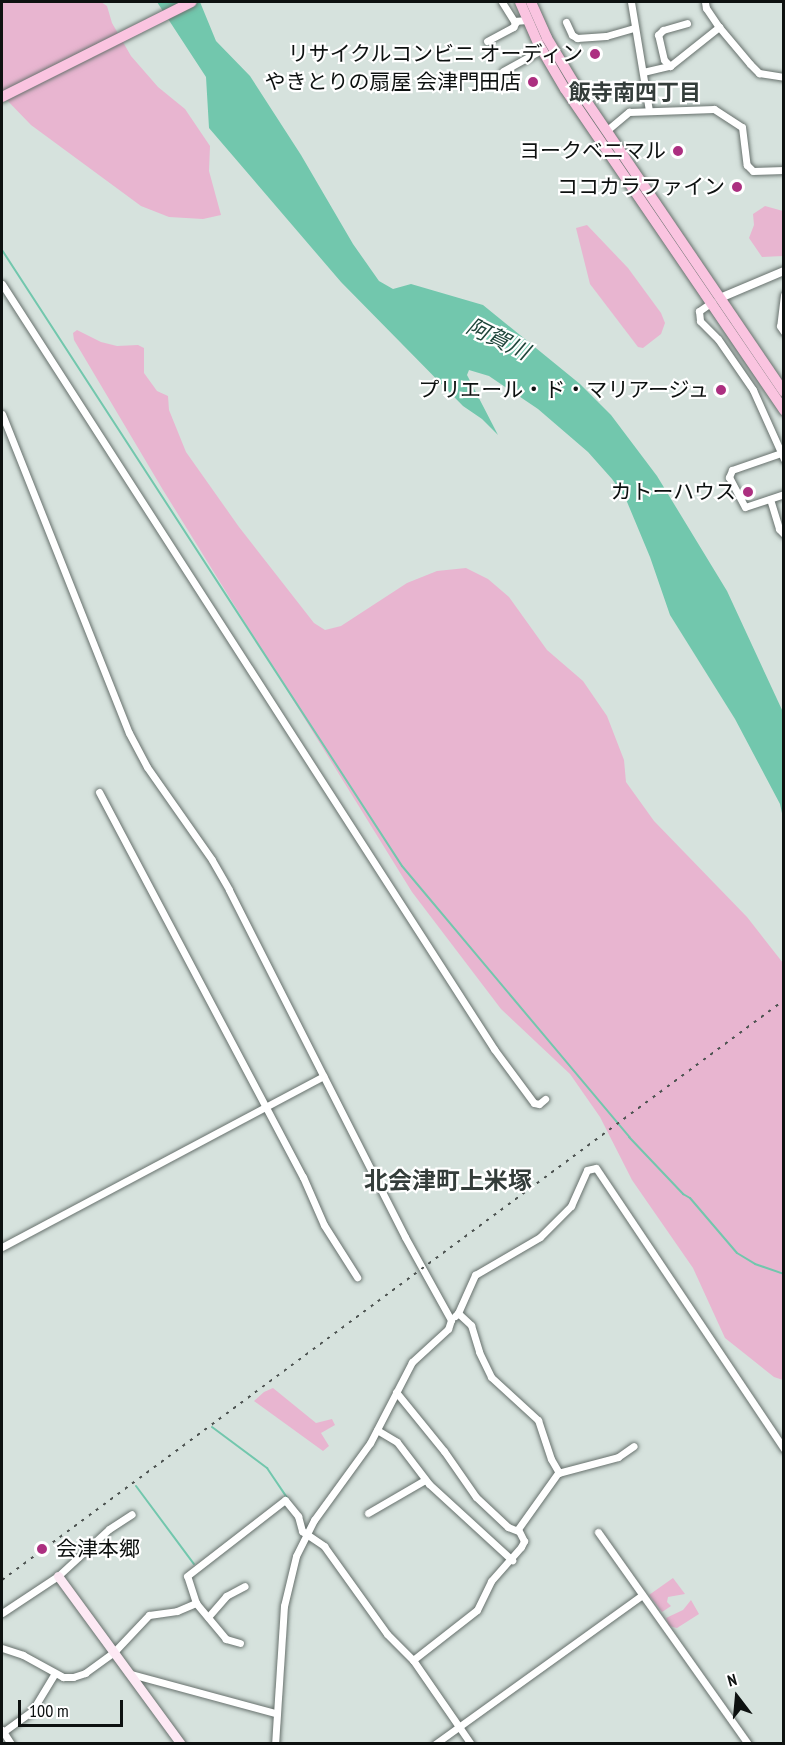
<!DOCTYPE html>
<html>
<head>
<meta charset="utf-8">
<style>
	body { margin:0 }
	#map { position:relative; width:785px; height:1745px; overflow:hidden; background:#d6e2dd; font-family:"PT Sans Narrow","Noto Sans JP",sans-serif }
	div>[style] { position:absolute }
	.green>* { inset:0; background:#e8b5d0 }
	.water>* { inset:0; background:#72c7ad }
	.stream>* { height:2px; margin:-1px; padding:0 1px; transform-origin:1px; border-radius:1px; background:#72c7ad }
	.roads { filter:drop-shadow(0 0 2px #67716d) drop-shadow(0 0 2px #67716d) }
	.minor>* { height:7px; margin:-3.5px; padding:0 3.5px; transform-origin:3.5px; border-radius:3.5px; background:#fff }
	.tertiary>* { height:8px; margin:-4px; padding:0 4px; transform-origin:4px; border-radius:4px; background:#fff }
	.secondary>* { height:9px; margin:-4.5px; padding:0 4.5px; transform-origin:4.5px; border-radius:4.5px; background:#fde9f4 }
	.trunk>* { height:10px; margin:-5px; padding:0 5px; transform-origin:5px; border-radius:5px; background:#fac4e0 }
	.rail>* { height:2px; margin-top:-1px; transform-origin:0; background:repeating-linear-gradient(90deg,#4c5250 0 3px,transparent 0 9px) }
	.dots>* { width:16px; height:16px; translate:-50% -50%; box-sizing:border-box; border:3px solid #fff; border-radius:50% }
	span { translate:-50% -50%; white-space:nowrap; text-align:center; line-height:1.15; -webkit-text-stroke:4.5px #fff; paint-order:stroke }
	.poi-label { font-size:21px; color:#0d1110 }
	.right { translate:-100% -50%; text-align:right }
	.left { translate:0 -50%; text-align:left }
	.neighbourhood-label { font-size:22px; color:#343d3a; font-weight:700 }
	.water-label { font-size:22px; color:#1e453a; font-style:italic }
	.quarter-label { font-size:24px; color:#343d3a; font-weight:700 }
	.frame { position:absolute; inset:0; border:3px solid #0d1110; pointer-events:none }
	.north { position:absolute; left:707px; top:1667px; width:60px; height:60px; -webkit-text-stroke:4px #fff; paint-order:stroke; rotate:344deg; font-size:16px; font-weight:700; line-height:24px; text-align:center; color:#0d1110 }
	.north::after { content:''; display:block; margin:auto; width:21px; height:27px; background:#0d1110; clip-path:polygon(50% 0,100% 100%,50% 72%,0 100%) }
	.scale { position:absolute; left:18px; top:1700px; width:105px; height:27px; box-sizing:border-box; border:3px solid #0d1110; border-top:0; padding-left:8px; font-size:18px; line-height:21px; white-space:nowrap; color:#0d1110; -webkit-text-stroke:4px #fff; paint-order:stroke }
</style>
</head>
<body>
<div id="map">
	<div class="green">
		<i style="clip-path:polygon(2px 2px,101px 2px,107px 6px,112px 23px,131px 56px,158px 87px,185px 109px,210px 146px,209px 171px,221px 215px,203px 219px,169px 217px,141px 206px,31px 125px,2px 95px)"></i>
		<i style="clip-path:polygon(765px 206px,783px 211px,783px 256px,762px 257px,749px 238px,754px 225px,753px 214px)"></i>
		<i style="clip-path:polygon(587px 225px,628px 268px,661px 313px,665px 323px,661px 334px,643px 348px,638px 347px,590px 284px,576px 228px)"></i>
		<i style="clip-path:polygon(77px 330px,101px 342px,117px 346px,138px 345px,144px 348px,144px 373px,157px 391px,168px 396px,169px 410px,186px 452px,239px 527px,314px 623px,325px 630px,341px 626px,407px 583px,437px 571px,466px 568px,488px 579px,509px 597px,547px 650px,583px 681px,607px 716px,624px 760px,626px 782px,654px 821px,747px 917px,783px 963px,783px 1380px,774px 1377px,725px 1338px,693px 1268px,632px 1180px,600px 1117px,570px 1074px,501px 1009px,412px 892px,163px 490px,74px 340px,73px 333px)"></i>
		<i style="clip-path:polygon(273px 1388px,316px 1423px,332px 1419px,335px 1425px,321px 1433px,329px 1446px,323px 1451px,254px 1401px,264px 1392px)"></i>
		<i style="clip-path:polygon(673px 1578px,685px 1594px,668px 1597px,667px 1602px,671px 1606px,662px 1612px,649px 1595px)"></i>
		<i style="clip-path:polygon(691px 1600px,699px 1614px,677px 1628px,669px 1626px,666px 1618px,683px 1610px)"></i>
	</div>
	<div class="water">
		<i style="clip-path:polygon(157px 2px,200px 2px,216px 41px,250px 76px,301px 155px,353px 244px,379px 281px,393px 289px,411px 284px,483px 305px,580px 384px,611px 415px,657px 476px,727px 591px,783px 712px,783px 818px,780px 804px,735px 719px,670px 615px,650px 557px,625px 497px,612px 479px,588px 452px,538px 409px,489px 376px,469px 370px,467px 375px,498px 435px,482px 419px,463px 406px,341px 282px,209px 128px,206px 77px)"></i>
	</div>
	<div class="stream">
		<i style="left:2px;top:250px;width:734px;rotate:57deg"></i>
		<i style="left:402px;top:866px;width:354px;rotate:50deg"></i>
		<i style="left:629px;top:1137px;width:79px;rotate:46.5deg"></i>
		<i style="left:683px;top:1194px;width:8px;rotate:30deg"></i>
		<i style="left:690px;top:1198px;width:72px;rotate:49.5deg"></i>
		<i style="left:737px;top:1253px;width:21px;rotate:31deg"></i>
		<i style="left:755px;top:1264px;width:31px;rotate:19deg"></i>
		<i style="left:212px;top:1427px;width:69px;rotate:36.7deg"></i>
		<i style="left:267px;top:1468px;width:37px;rotate:56deg"></i>
		<i style="left:136px;top:1486px;width:97px;rotate:53.4deg"></i>
	</div>
	<div class="roads">
		<div class="minor">
			<i style="left:502px;top:2px;width:22px;rotate:58deg"></i>
			<i style="left:514px;top:21px;width:13px;rotate:-4deg"></i>
			<i style="left:631px;top:2px;width:110px;rotate:80.6deg"></i>
			<i style="left:705px;top:2px;width:6px;rotate:81deg"></i>
			<i style="left:706px;top:8px;width:23px;rotate:56deg"></i>
			<i style="left:719px;top:27px;width:48px;rotate:50deg"></i>
			<i style="left:750px;top:64px;width:13px;rotate:45deg"></i>
			<i style="left:759px;top:73px;width:25px;rotate:9deg"></i>
			<i style="left:566px;top:22px;width:14px;rotate:65deg"></i>
			<i style="left:572px;top:35px;width:6px;rotate:31deg"></i>
			<i style="left:577px;top:38px;width:29px;rotate:-4deg"></i>
			<i style="left:606px;top:36px;width:29px;rotate:-16deg"></i>
			<i style="left:487px;top:41px;width:30px;rotate:-28deg"></i>
			<i style="left:513px;top:27px;width:6px;rotate:-59deg"></i>
			<i style="left:670px;top:66px;width:8px;rotate:-135deg"></i>
			<i style="left:664px;top:60px;width:26px;rotate:-103deg"></i>
			<i style="left:658px;top:35px;width:7px;rotate:-45deg"></i>
			<i style="left:663px;top:30px;width:25px;rotate:-16deg"></i>
			<i style="left:503px;top:71px;width:43px;rotate:-28.9deg"></i>
			<i style="left:643px;top:72px;width:28px;rotate:-13deg"></i>
			<i style="left:670px;top:66px;width:63px;rotate:-38.5deg"></i>
			<i style="left:606px;top:131px;width:30px;rotate:-40deg"></i>
			<i style="left:629px;top:112px;width:85px;rotate:-2deg"></i>
			<i style="left:714px;top:109px;width:33px;rotate:33deg"></i>
			<i style="left:742px;top:127px;width:38px;rotate:83deg"></i>
			<i style="left:747px;top:165px;width:8px;rotate:45deg"></i>
			<i style="left:753px;top:171px;width:31px;rotate:-2deg"></i>
			<i style="left:2px;top:284px;width:910px;rotate:57.25deg"></i>
			<i style="left:494px;top:1049px;width:67px;rotate:53.5deg"></i>
			<i style="left:534px;top:1103px;width:5px;rotate:11deg"></i>
			<i style="left:539px;top:1104px;width:8px;rotate:-40deg"></i>
			<i style="left:784px;top:295px;width:31px;rotate:97deg"></i>
			<i style="left:780px;top:326px;width:7px;rotate:56deg"></i>
			<i style="left:712px;top:302px;width:16px;rotate:145deg"></i>
			<i style="left:699px;top:311px;width:10px;rotate:84deg"></i>
			<i style="left:700px;top:321px;width:25px;rotate:45deg"></i>
			<i style="left:718px;top:339px;width:62px;rotate:55.5deg"></i>
			<i style="left:753px;top:390px;width:76px;rotate:65.8deg"></i>
			<i style="left:2px;top:414px;width:343px;rotate:68.3deg"></i>
			<i style="left:129px;top:733px;width:38px;rotate:62deg"></i>
			<i style="left:147px;top:767px;width:113px;rotate:55deg"></i>
			<i style="left:212px;top:860px;width:34px;rotate:60deg"></i>
			<i style="left:229px;top:890px;width:389px;rotate:63.1deg"></i>
			<i style="left:405px;top:1237px;width:95px;rotate:61deg"></i>
			<i style="left:451px;top:1320px;width:9px;rotate:108deg"></i>
			<i style="left:448px;top:1329px;width:49px;rotate:137.5deg"></i>
			<i style="left:412px;top:1362px;width:91px;rotate:117.4deg"></i>
			<i style="left:370px;top:1443px;width:95px;rotate:126deg"></i>
			<i style="left:314px;top:1520px;width:40px;rotate:116.6deg"></i>
			<i style="left:296px;top:1556px;width:51px;rotate:103.5deg"></i>
			<i style="left:284px;top:1606px;width:138px;rotate:93.7deg"></i>
			<i style="left:781px;top:453px;width:52px;rotate:160.9deg"></i>
			<i style="left:732px;top:470px;width:8px;rotate:113deg"></i>
			<i style="left:729px;top:477px;width:34px;rotate:62deg"></i>
			<i style="left:745px;top:507px;width:41px;rotate:-18.4deg"></i>
			<i style="left:770px;top:499px;width:31px;rotate:73deg"></i>
			<i style="left:779px;top:529px;width:7px;rotate:45deg"></i>
			<i style="left:99px;top:792px;width:436px;rotate:62.1deg"></i>
			<i style="left:303px;top:1177px;width:52px;rotate:66.4deg"></i>
			<i style="left:324px;top:1225px;width:62px;rotate:57.6deg"></i>
			<i style="left:2px;top:1247px;width:364px;rotate:-28deg"></i>
			<i style="left:458px;top:1313px;width:42px;rotate:-65.9deg"></i>
			<i style="left:475px;top:1275px;width:75px;rotate:-30.3deg"></i>
			<i style="left:540px;top:1237px;width:44px;rotate:-45deg"></i>
			<i style="left:571px;top:1206px;width:39px;rotate:-66deg"></i>
			<i style="left:587px;top:1170px;width:9px;rotate:-13deg"></i>
			<i style="left:596px;top:1168px;width:338px;rotate:56.2deg"></i>
			<i style="left:455px;top:1316px;width:4px;rotate:-45deg"></i>
			<i style="left:458px;top:1313px;width:18px;rotate:43deg"></i>
			<i style="left:471px;top:1325px;width:28px;rotate:73deg"></i>
			<i style="left:479px;top:1352px;width:28px;rotate:64deg"></i>
			<i style="left:491px;top:1377px;width:64px;rotate:42.5deg"></i>
			<i style="left:538px;top:1420px;width:41px;rotate:71.6deg"></i>
			<i style="left:551px;top:1459px;width:16px;rotate:60deg"></i>
			<i style="left:396px;top:1392px;width:76px;rotate:50.9deg"></i>
			<i style="left:444px;top:1451px;width:56px;rotate:55.2deg"></i>
			<i style="left:476px;top:1497px;width:44px;rotate:43.2deg"></i>
			<i style="left:508px;top:1527px;width:11px;rotate:22deg"></i>
			<i style="left:377px;top:1430px;width:23px;rotate:31deg"></i>
			<i style="left:397px;top:1442px;width:53px;rotate:52.7deg"></i>
			<i style="left:429px;top:1484px;width:113px;rotate:42.5deg"></i>
			<i style="left:368px;top:1513px;width:66px;rotate:-30.1deg"></i>
			<i style="left:598px;top:1532px;width:260px;rotate:54.7deg"></i>
			<i style="left:2px;top:1613px;width:67px;rotate:-33.5deg"></i>
			<i style="left:58px;top:1576px;width:69px;rotate:-42.7deg"></i>
			<i style="left:109px;top:1529px;width:27px;rotate:-33deg"></i>
			<i style="left:208px;top:1617px;width:28px;rotate:-49deg"></i>
			<i style="left:226px;top:1596px;width:21px;rotate:-28deg"></i>
			<i style="left:240px;top:1643px;width:15px;rotate:-164deg"></i>
			<i style="left:226px;top:1639px;width:47px;rotate:-129.8deg"></i>
			<i style="left:196px;top:1603px;width:28px;rotate:-108deg"></i>
			<i style="left:187px;top:1576px;width:124px;rotate:-37.8deg"></i>
			<i style="left:285px;top:1500px;width:21px;rotate:51deg"></i>
			<i style="left:298px;top:1516px;width:16px;rotate:75deg"></i>
			<i style="left:302px;top:1531px;width:27px;rotate:34deg"></i>
			<i style="left:324px;top:1546px;width:108px;rotate:54.4deg"></i>
			<i style="left:387px;top:1634px;width:37px;rotate:45deg"></i>
			<i style="left:413px;top:1660px;width:102px;rotate:55.4deg"></i>
			<i style="left:2px;top:1648px;width:22px;rotate:18deg"></i>
			<i style="left:23px;top:1655px;width:46px;rotate:28.8deg"></i>
			<i style="left:63px;top:1677px;width:10px"></i>
			<i style="left:73px;top:1677px;width:13px;rotate:-18deg"></i>
			<i style="left:85px;top:1673px;width:36px;rotate:-36deg"></i>
			<i style="left:114px;top:1652px;width:51px;rotate:-46.6deg"></i>
			<i style="left:149px;top:1615px;width:28px;rotate:-8deg"></i>
			<i style="left:177px;top:1611px;width:21px;rotate:-23deg"></i>
			<i style="left:413px;top:1660px;width:81px;rotate:-38deg"></i>
			<i style="left:477px;top:1610px;width:32px;rotate:-64deg"></i>
			<i style="left:491px;top:1581px;width:45px;rotate:-48.6deg"></i>
			<i style="left:521px;top:1547px;width:7px;rotate:-63deg"></i>
			<i style="left:524px;top:1541px;width:13px;rotate:-117deg"></i>
			<i style="left:518px;top:1529px;width:69px;rotate:-54.5deg"></i>
			<i style="left:558px;top:1473px;width:62px;rotate:-14.9deg"></i>
			<i style="left:618px;top:1457px;width:19px;rotate:-35deg"></i>
			<i style="left:131px;top:1674px;width:149px;rotate:15.2deg"></i>
			<i style="left:2px;top:1730px;width:17px;rotate:57deg"></i>
			<i style="left:3px;top:1732px;width:36px;rotate:-36deg"></i>
			<i style="left:32px;top:1711px;width:44px;rotate:-58.8deg"></i>
			<i style="left:435px;top:1744px;width:255px;rotate:-35.7deg"></i>
		</div>
		<div class="tertiary">
			<i style="left:720px;top:298px;width:69px;rotate:-22.9deg"></i>
		</div>
		<div class="secondary">
			<i style="left:58px;top:1576px;width:208px;rotate:53.8deg"></i>
		</div>
		<div class="trunk">
			<i style="left:520px;top:2px;width:45px;rotate:66.3deg"></i>
			<i style="left:538px;top:43px;width:53px;rotate:59.6deg"></i>
			<i style="left:565px;top:89px;width:389px;rotate:55.7deg"></i>
			<i style="left:531px;top:2px;width:39px;rotate:66deg"></i>
			<i style="left:547px;top:38px;width:52px;rotate:59deg"></i>
			<i style="left:574px;top:83px;width:374px;rotate:55.8deg"></i>
			<i style="left:2px;top:97px;width:212px;rotate:-26.6deg"></i>
		</div>
	</div>
	<div class="rail">
		<i style="left:2px;top:1580px;width:974px;rotate:-36.56deg"></i>
	</div>
	<div class="dots">
		<i style="left:595px;top:54px;background:#ac2f80"></i>
		<i style="left:533px;top:82px;background:#ac2f80"></i>
		<i style="left:678px;top:151px;background:#ac2f80"></i>
		<i style="left:737px;top:187px;background:#ac2f80"></i>
		<i style="left:721px;top:390px;background:#ac2f80"></i>
		<i style="left:748px;top:492px;background:#ac2f80"></i>
		<i style="left:42px;top:1549px;background:#ac2f80"></i>
	</div>
	<div class="poi-label">
		<span class="right" style="left:583px;top:54px">リサイクルコンビニ オーディン</span>
		<span class="right" style="left:521px;top:82px">やきとりの扇屋 会津門田店</span>
		<span class="right" style="left:666px;top:151px">ヨークベニマル</span>
		<span class="right" style="left:725px;top:187px">ココカラファイン</span>
		<span class="right" style="left:709px;top:390px">プリエール・ド・マリアージュ</span>
		<span class="right" style="left:736px;top:492px">カトーハウス</span>
		<span class="left" style="left:56px;top:1549px">会津本郷</span>
	</div>
	<div class="neighbourhood-label">
		<span style="left:635px;top:93px">飯寺南四丁目</span>
	</div>
	<div class="water-label">
		<span style="left:498px;top:339px;rotate:26deg">阿賀川</span>
	</div>
	<div class="quarter-label">
		<span style="left:448px;top:1181px">北会津町上米塚</span>
	</div>
	<div class="frame"></div>
	<div class="north">N</div>
	<div class="scale">100 m</div>
</div>
</body>
</html>
